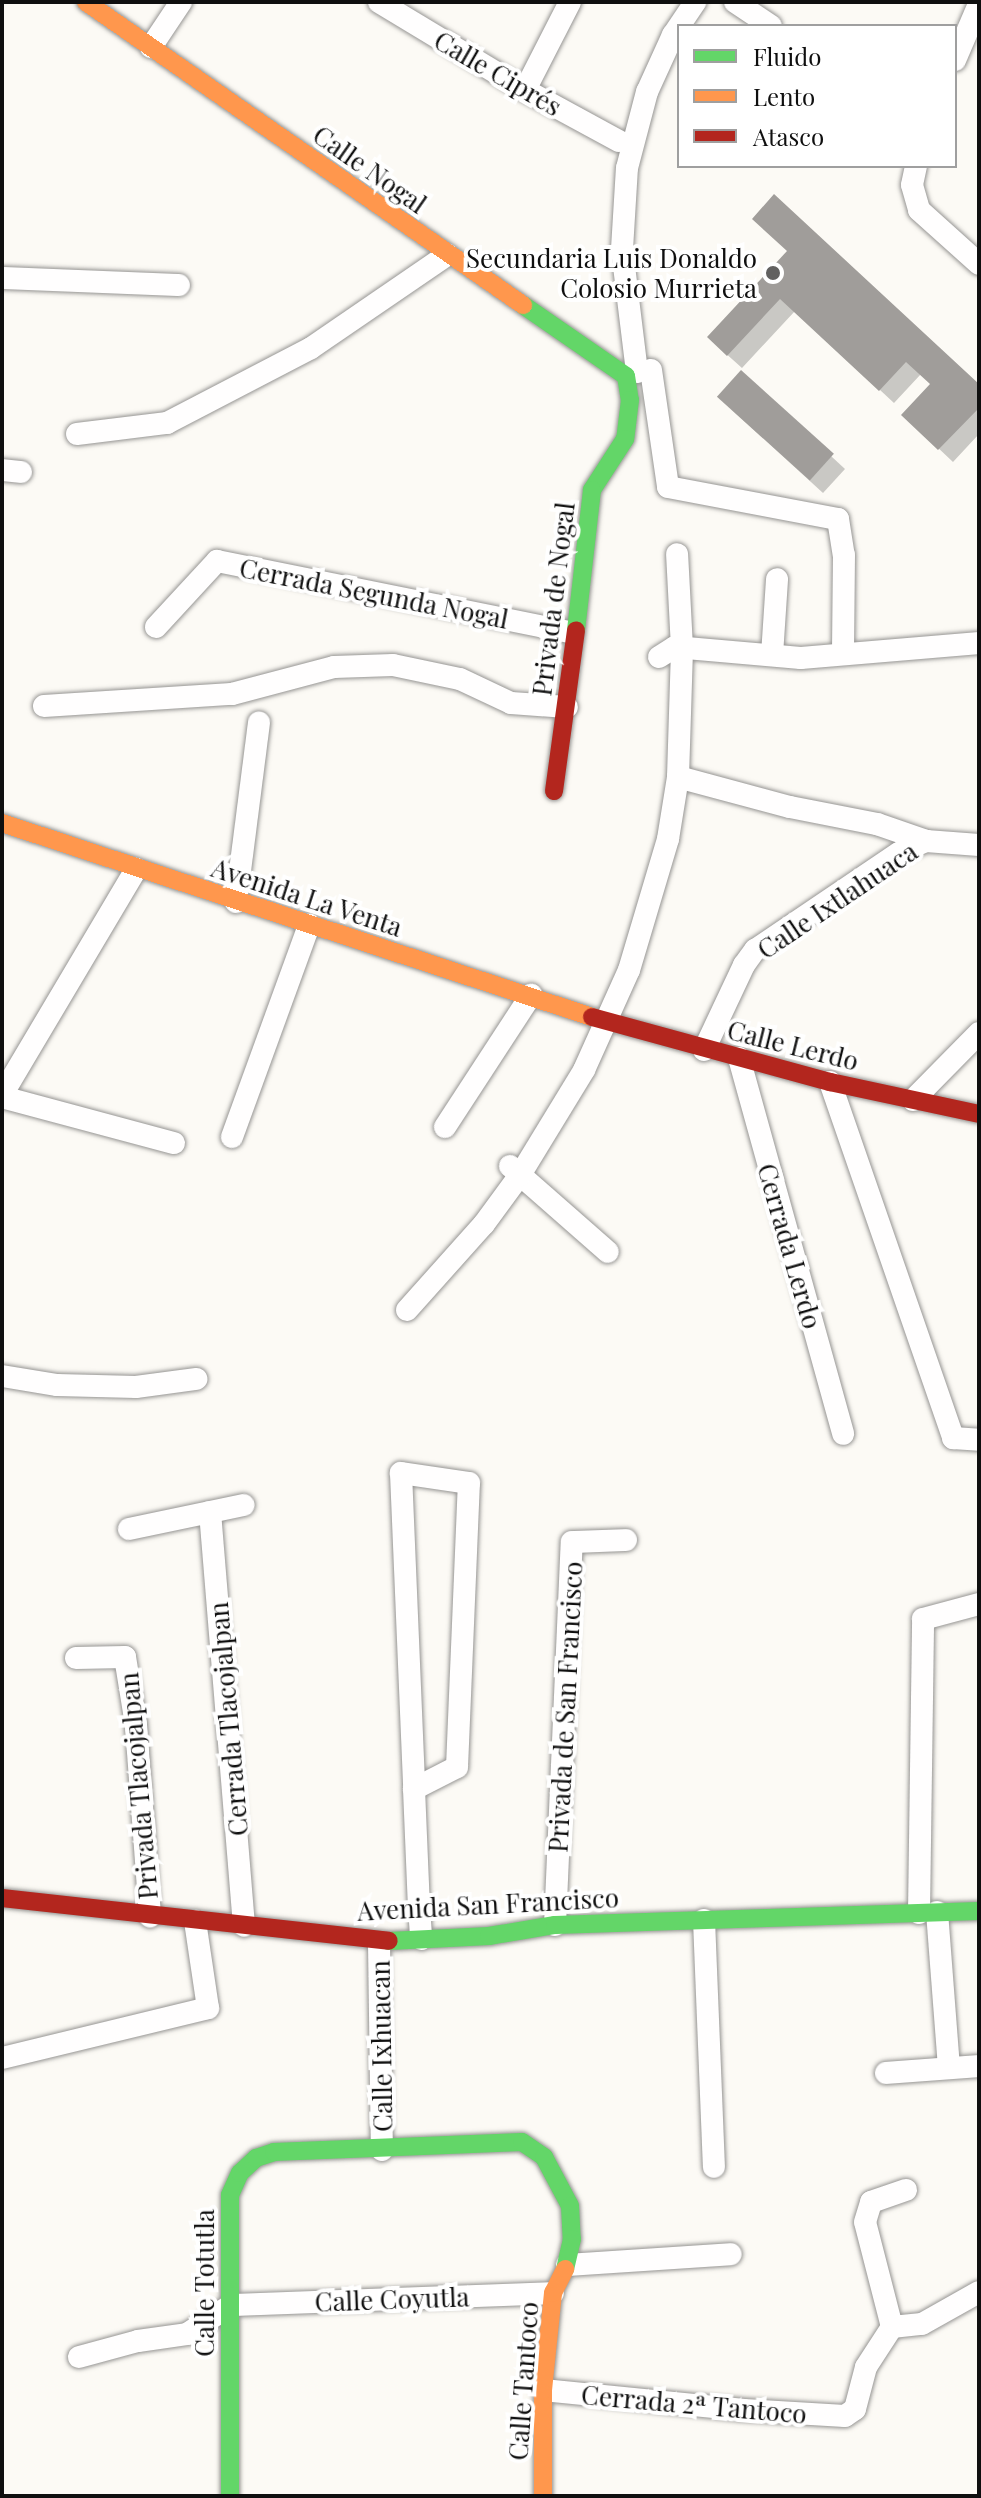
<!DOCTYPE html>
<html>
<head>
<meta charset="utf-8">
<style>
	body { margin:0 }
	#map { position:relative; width:981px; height:2498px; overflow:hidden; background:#fcfaf5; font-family:"Playfair Display",serif }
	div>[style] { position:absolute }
	.shadow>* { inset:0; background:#0003 }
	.building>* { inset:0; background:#a09d9a; transform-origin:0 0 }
	.roads { filter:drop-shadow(0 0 2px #969593) drop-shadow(0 0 2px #969593) }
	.street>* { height:22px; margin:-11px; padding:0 11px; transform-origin:11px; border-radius:11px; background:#fffefe }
	.fast>* { height:18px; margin:-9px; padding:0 9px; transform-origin:9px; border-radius:9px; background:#63d668 }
	.slow>* { height:18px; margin:-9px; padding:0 9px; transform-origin:9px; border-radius:9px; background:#ff974d }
	.jam>* { height:18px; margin:-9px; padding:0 9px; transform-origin:9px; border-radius:9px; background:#b3261e }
	.dots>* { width:22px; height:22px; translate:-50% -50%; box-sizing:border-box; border:4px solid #fff; border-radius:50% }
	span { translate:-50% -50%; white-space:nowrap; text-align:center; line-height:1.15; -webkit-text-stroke:8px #fff; paint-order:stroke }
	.street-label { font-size:26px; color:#0f0f0f }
	.poi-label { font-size:26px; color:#0f0f0f }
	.right { translate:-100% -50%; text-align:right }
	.frame { position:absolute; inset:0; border:4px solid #0f0f0f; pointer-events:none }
	.legend { position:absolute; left:677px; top:24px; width:280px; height:144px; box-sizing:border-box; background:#fff; border:2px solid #9f9f9f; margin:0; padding:10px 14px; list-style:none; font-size:24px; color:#0f0f0f }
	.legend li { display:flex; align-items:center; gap:16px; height:40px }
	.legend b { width:40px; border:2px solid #9f9f9f }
</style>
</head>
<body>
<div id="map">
	<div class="shadow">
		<i style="clip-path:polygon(789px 251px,979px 387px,979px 434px,953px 462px,917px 428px,932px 384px,921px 374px,894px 403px,795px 311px,742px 368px,723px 351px)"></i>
		<i style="clip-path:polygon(732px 410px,831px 456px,845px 469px,823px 493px)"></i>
	</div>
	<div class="building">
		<i style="clip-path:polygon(774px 194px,979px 384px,979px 408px,938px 450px,901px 415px,930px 384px,906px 362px,879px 391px,780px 299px,727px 356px,707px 337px,787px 251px,752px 219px)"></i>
		<i style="left:741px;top:370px;width:125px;height:36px;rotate:42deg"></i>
	</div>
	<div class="roads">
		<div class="street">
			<i style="left:379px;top:2px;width:170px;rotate:31.1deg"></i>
			<i style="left:525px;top:90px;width:107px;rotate:28.5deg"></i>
			<i style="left:735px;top:2px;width:43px;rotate:33.7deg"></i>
			<i style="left:151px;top:47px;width:54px;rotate:-56.3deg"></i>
			<i style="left:955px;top:60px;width:61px;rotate:-66.8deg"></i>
			<i style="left:525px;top:90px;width:99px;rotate:-62.9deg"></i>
			<i style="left:916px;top:166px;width:19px;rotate:102deg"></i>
			<i style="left:912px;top:185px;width:26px;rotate:74deg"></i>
			<i style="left:919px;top:210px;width:81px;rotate:42deg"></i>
			<i style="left:2px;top:278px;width:177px;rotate:2.3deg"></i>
			<i style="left:651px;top:370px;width:118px;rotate:81.7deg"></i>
			<i style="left:668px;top:487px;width:173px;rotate:10.7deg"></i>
			<i style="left:838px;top:519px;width:36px;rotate:81deg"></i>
			<i style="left:844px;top:555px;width:99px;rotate:90.6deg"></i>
			<i style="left:637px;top:372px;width:124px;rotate:-97deg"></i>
			<i style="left:622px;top:249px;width:81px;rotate:-86.5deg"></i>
			<i style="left:627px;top:168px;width:79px;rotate:-75.3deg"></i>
			<i style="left:647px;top:92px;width:63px;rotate:-65.5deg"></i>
			<i style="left:673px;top:35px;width:40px;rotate:-56deg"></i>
			<i style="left:77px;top:434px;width:91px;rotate:-7deg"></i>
			<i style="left:167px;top:423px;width:162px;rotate:-27.5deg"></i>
			<i style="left:311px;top:348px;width:165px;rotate:-34.4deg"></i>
			<i style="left:2px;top:470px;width:19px;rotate:6deg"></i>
			<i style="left:156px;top:627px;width:90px;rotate:-47.3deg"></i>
			<i style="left:217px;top:561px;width:363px;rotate:11.4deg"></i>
			<i style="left:772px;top:655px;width:76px;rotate:-86.2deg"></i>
			<i style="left:659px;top:657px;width:19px;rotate:-32deg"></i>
			<i style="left:675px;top:647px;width:126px;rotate:5deg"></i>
			<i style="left:801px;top:658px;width:179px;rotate:-4.8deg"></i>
			<i style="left:44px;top:706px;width:188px;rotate:-3.7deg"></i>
			<i style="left:232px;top:694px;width:106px;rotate:-14.8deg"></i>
			<i style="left:334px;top:667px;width:59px;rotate:-1.9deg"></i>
			<i style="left:393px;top:665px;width:68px;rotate:11.8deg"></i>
			<i style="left:460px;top:679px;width:56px;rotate:25.2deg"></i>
			<i style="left:511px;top:703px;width:56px;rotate:4.1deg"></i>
			<i style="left:678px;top:777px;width:116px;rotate:15deg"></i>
			<i style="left:790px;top:807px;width:89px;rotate:11.1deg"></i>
			<i style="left:877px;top:824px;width:52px;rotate:19.1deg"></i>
			<i style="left:236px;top:902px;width:181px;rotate:-82.7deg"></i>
			<i style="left:704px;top:1050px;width:94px;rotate:-64.8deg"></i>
			<i style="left:744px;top:965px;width:19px;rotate:-54deg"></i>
			<i style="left:755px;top:950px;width:174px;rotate:-34deg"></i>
			<i style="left:899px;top:853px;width:30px;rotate:-24deg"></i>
			<i style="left:926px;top:841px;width:53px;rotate:4.3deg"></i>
			<i style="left:739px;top:1058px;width:390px;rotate:74.5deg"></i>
			<i style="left:830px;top:1082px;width:377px;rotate:70.9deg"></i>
			<i style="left:953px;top:1438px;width:26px;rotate:4deg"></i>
			<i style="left:2px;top:1095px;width:263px;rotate:-59.3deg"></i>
			<i style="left:2px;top:1097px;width:178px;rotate:15deg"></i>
			<i style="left:913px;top:1100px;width:94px;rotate:-45.4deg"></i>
			<i style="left:445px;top:1127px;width:158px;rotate:-56.9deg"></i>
			<i style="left:232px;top:1137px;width:226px;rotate:-70deg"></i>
			<i style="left:510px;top:1166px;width:130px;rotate:41.3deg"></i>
			<i style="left:407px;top:1310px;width:115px;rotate:-48.2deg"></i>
			<i style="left:484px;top:1224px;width:61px;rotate:-53.7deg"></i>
			<i style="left:520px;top:1175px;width:123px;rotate:-58.6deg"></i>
			<i style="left:584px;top:1070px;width:110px;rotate:-65.8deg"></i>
			<i style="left:629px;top:970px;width:137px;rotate:-73.4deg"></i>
			<i style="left:668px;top:839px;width:63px;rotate:-80.8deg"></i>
			<i style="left:678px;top:777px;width:129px;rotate:-88.2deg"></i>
			<i style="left:682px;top:648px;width:94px;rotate:-93deg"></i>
			<i style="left:2px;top:1376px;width:56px;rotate:9.3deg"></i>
			<i style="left:57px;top:1385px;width:79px;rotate:1.5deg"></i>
			<i style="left:136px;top:1387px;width:61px;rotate:-7.6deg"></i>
			<i style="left:210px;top:1512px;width:415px;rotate:85.3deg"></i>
			<i style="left:129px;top:1529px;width:117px;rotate:-11.8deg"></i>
			<i style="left:76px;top:1658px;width:49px;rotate:-1.2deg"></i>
			<i style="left:125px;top:1657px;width:69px;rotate:80.8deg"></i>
			<i style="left:136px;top:1725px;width:192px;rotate:85.8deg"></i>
			<i style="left:414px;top:1789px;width:48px;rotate:-27.1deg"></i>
			<i style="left:457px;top:1767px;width:284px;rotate:-87.6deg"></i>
			<i style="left:469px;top:1483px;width:69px;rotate:-171.6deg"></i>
			<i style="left:401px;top:1473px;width:316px;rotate:87.6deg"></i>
			<i style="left:414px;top:1789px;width:118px;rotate:87.6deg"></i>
			<i style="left:419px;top:1907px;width:32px;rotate:86deg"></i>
			<i style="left:937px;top:1912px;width:156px;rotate:85.6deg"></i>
			<i style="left:919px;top:1913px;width:294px;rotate:-89.2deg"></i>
			<i style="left:923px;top:1619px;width:58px;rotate:-15deg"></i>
			<i style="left:704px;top:1920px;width:247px;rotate:87.7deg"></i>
			<i style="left:555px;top:1925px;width:383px;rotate:-87.5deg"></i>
			<i style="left:572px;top:1542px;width:54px;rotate:-2.1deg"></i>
			<i style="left:379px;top:1942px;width:208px;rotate:89.2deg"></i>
			<i style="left:2px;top:2058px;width:212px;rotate:-13.6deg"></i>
			<i style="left:208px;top:2008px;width:88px;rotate:-98.5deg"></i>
			<i style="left:886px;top:2073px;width:93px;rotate:-4.3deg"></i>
			<i style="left:567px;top:2265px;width:164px;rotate:-3.8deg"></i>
			<i style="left:892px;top:2327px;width:30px;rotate:-6deg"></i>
			<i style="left:922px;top:2324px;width:65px;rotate:-29.3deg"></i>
			<i style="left:79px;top:2357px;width:61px;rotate:-15.2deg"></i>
			<i style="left:138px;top:2341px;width:49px;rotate:-8.1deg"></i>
			<i style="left:187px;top:2334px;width:53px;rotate:-33.4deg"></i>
			<i style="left:231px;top:2305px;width:322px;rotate:-2.1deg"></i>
			<i style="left:543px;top:2390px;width:202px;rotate:5.7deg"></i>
			<i style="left:744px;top:2410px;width:101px;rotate:3.4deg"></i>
			<i style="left:845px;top:2416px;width:12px;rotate:-35deg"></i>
			<i style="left:855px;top:2409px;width:43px;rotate:-75.3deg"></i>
			<i style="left:866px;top:2367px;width:48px;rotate:-57deg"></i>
			<i style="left:892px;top:2327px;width:108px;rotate:-104.4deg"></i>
			<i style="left:865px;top:2222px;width:21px;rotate:-73deg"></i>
			<i style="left:871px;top:2202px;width:37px;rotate:-19deg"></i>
		</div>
		<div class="fast">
			<i style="left:523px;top:305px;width:125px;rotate:34.6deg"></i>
			<i style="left:626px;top:376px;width:24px;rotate:81deg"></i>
			<i style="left:630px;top:400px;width:39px;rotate:97deg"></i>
			<i style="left:625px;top:439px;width:61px;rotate:122.9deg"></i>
			<i style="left:592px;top:490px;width:141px;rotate:96.5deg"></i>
			<i style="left:389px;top:1941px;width:100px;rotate:-2.9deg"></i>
			<i style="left:489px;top:1936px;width:67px;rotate:-9.5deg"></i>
			<i style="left:555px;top:1925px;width:424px;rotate:-1.9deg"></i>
			<i style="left:230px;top:2496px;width:301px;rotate:-90deg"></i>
			<i style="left:230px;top:2195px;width:24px;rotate:-66deg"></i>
			<i style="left:240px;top:2173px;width:22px;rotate:-43deg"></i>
			<i style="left:256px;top:2158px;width:19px;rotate:-18deg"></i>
			<i style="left:274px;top:2152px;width:248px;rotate:-2.3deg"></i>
			<i style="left:522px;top:2142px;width:27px;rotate:34deg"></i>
			<i style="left:544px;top:2157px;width:55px;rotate:62deg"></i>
			<i style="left:570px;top:2206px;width:33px;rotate:87deg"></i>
			<i style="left:572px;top:2239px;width:31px;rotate:103deg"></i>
		</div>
		<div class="slow">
			<i style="left:86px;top:2px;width:532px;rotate:34.74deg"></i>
			<i style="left:2px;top:823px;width:621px;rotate:18.2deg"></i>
			<i style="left:543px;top:2496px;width:106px;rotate:-90deg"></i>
			<i style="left:543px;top:2390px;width:98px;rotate:-84.1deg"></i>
			<i style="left:553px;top:2293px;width:27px;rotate:-63deg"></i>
		</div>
		<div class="jam">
			<i style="left:554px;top:791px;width:162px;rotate:-82.2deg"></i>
			<i style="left:592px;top:1017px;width:247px;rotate:15.3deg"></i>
			<i style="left:830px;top:1082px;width:152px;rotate:12.1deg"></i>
			<i style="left:2px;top:1898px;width:389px;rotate:6.3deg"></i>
		</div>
	</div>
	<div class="dots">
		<i style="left:773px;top:273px;background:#626160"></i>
	</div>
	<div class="street-label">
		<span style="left:498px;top:73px;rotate:30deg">Calle Ciprés</span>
		<span style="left:370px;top:169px;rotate:35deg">Calle Nogal</span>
		<span style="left:374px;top:593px;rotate:11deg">Cerrada Segunda Nogal</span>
		<span style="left:553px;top:599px;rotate:-83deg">Privada de Nogal</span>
		<span style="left:307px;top:897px;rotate:18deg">Avenida La Venta</span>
		<span style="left:837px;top:900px;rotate:-34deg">Calle Ixtlahuaca</span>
		<span style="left:793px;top:1045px;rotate:14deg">Calle Lerdo</span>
		<span style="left:790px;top:1246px;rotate:74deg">Cerrada Lerdo</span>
		<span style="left:565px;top:1707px;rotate:-87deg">Privada de San Francisco</span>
		<span style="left:228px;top:1719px;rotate:-95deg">Cerrada Tlacojalpan</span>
		<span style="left:138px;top:1786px;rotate:-95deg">Privada Tlacojalpan</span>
		<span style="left:488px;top:1904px;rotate:-3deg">Avenida San Francisco</span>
		<span style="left:381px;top:2046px;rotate:-91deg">Calle Ixhuacan</span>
		<span style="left:204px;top:2283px;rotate:-90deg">Calle Totutla</span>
		<span style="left:392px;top:2299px;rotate:-2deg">Calle Coyutla</span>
		<span style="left:523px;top:2381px;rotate:-86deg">Calle Tantoco</span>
		<span style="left:694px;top:2404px;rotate:5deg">Cerrada 2ª Tantoco</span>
	</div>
	<div class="poi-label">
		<span class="right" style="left:757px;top:273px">Secundaria Luis Donaldo<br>Colosio Murrieta</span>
	</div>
	<div class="frame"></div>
	<ul class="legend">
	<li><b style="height:10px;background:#63d668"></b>Fluido</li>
	<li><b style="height:10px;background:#ff974d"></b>Lento</li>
	<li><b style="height:10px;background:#b3261e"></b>Atasco</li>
	</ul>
</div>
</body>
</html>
